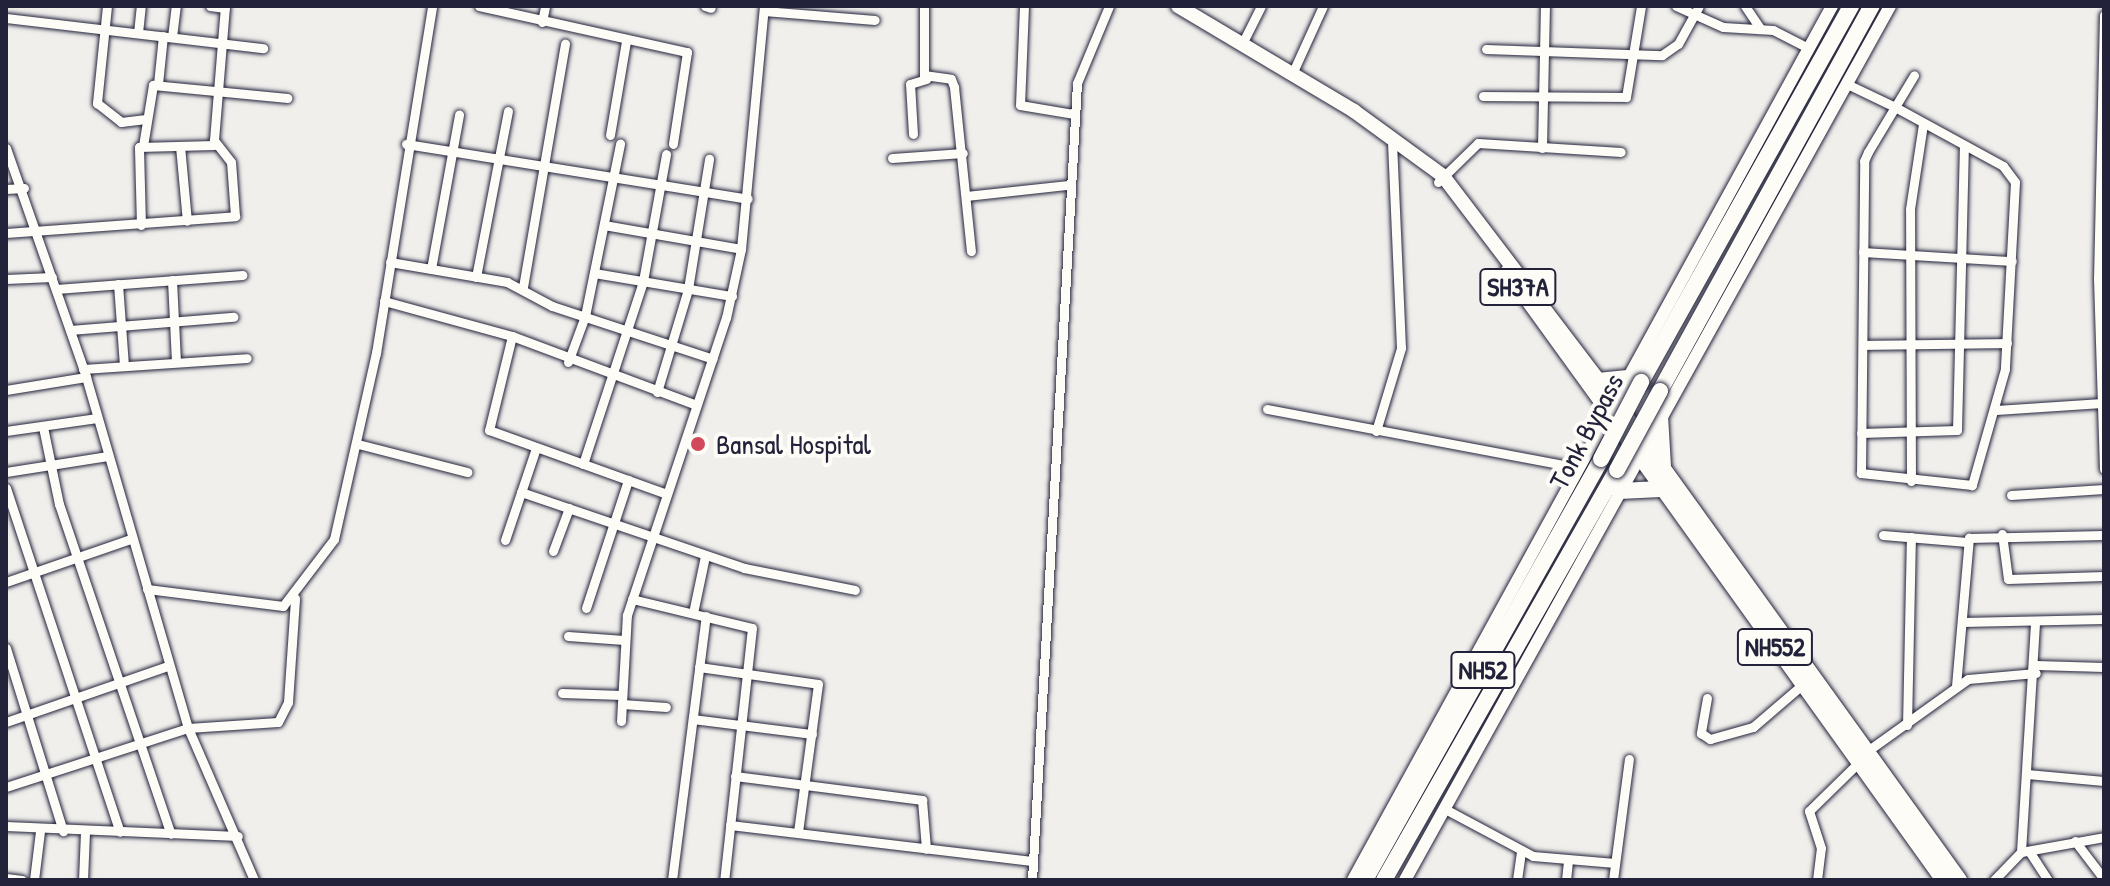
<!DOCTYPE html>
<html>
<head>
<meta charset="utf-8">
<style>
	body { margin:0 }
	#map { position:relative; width:2110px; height:886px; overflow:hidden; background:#f0efec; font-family:"Patrick Hand",sans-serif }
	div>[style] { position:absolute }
	.roads { filter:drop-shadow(0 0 2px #22223b) drop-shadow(0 0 2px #22223b) }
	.street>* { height:9px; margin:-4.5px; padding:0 4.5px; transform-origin:4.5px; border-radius:4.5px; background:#fdfcf7 }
	.secondary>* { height:12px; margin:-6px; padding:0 6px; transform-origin:6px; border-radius:6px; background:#fdfcf7 }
	.primary>* { height:14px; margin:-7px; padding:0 7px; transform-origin:7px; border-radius:7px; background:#fdfcf7 }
	.highway>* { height:16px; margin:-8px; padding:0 8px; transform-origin:8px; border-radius:8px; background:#fdfcf7 }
	.bridges { filter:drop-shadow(0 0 2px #22223b) drop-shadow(0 0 2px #22223b) }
	.highway-bridge>* { height:16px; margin:-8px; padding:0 8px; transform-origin:8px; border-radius:8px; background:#fdfcf7 }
	.dots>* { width:22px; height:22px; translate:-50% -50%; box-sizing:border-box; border:4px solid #fdfcf7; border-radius:50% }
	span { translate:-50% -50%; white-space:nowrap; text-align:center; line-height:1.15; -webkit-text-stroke:8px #fdfcf7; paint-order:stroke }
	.shield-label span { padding:2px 6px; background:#fdfcf7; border:2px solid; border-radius:6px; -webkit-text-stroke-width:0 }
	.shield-label { font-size:26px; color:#22223b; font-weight:700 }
	.street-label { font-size:28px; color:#22223b }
	.poi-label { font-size:28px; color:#22223b }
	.left { translate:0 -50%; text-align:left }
	.frame { position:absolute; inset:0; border:8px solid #22223b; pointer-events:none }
</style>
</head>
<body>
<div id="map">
	<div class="roads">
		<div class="street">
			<i style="left:107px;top:6px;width:98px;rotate:95.9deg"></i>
			<i style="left:97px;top:103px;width:31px;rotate:38deg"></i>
			<i style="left:121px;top:122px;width:25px;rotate:-7deg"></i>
			<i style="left:210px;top:6px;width:15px;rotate:8deg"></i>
			<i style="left:479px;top:6px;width:213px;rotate:12.5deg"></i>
			<i style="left:687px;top:52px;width:93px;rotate:98.7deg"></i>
			<i style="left:705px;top:6px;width:6px;rotate:18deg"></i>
			<i style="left:924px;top:6px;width:69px;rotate:90deg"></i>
			<i style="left:924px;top:75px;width:27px;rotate:8deg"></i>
			<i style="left:951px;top:79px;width:9px;rotate:69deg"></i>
			<i style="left:954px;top:87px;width:165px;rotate:84.1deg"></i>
			<i style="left:1024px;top:6px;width:99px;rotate:92.3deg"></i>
			<i style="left:1020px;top:105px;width:55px;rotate:9.5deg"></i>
			<i style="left:1676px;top:6px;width:51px;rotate:24.1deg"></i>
			<i style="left:1723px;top:27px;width:50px;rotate:3.4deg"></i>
			<i style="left:1773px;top:30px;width:39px;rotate:27deg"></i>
			<i style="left:1745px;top:6px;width:27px;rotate:56deg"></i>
			<i style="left:764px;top:11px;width:111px;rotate:4.6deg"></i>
			<i style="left:2104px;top:15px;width:263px;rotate:91.3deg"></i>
			<i style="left:2098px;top:278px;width:191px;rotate:88.2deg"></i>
			<i style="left:6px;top:18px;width:259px;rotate:6.7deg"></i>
			<i style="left:542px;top:22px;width:16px;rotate:-79deg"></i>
			<i style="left:138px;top:33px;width:27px;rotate:-84deg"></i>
			<i style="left:172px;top:37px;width:31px;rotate:-83deg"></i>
			<i style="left:1242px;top:44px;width:42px;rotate:-63.4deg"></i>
			<i style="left:1486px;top:49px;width:176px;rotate:2deg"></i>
			<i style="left:1662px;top:55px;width:19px;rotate:-35deg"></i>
			<i style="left:1678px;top:44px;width:43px;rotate:-61.1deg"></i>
			<i style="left:1292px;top:74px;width:75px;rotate:-65.5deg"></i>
			<i style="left:158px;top:84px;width:48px;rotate:-84.1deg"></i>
			<i style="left:1847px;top:84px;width:53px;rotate:25.6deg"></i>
			<i style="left:1895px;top:107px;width:123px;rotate:28.6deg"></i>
			<i style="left:2003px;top:166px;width:20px;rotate:53deg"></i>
			<i style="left:2015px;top:182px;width:187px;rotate:93.1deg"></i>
			<i style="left:2005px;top:369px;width:121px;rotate:105.9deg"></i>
			<i style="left:1972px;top:485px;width:112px;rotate:-173.8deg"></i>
			<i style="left:1861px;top:473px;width:312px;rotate:-89.4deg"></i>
			<i style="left:1864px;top:161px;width:10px;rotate:-66deg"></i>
			<i style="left:1868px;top:152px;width:52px;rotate:-59deg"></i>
			<i style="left:1895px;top:107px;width:37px;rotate:-59deg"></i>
			<i style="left:1483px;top:96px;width:143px;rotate:0.4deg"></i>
			<i style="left:1626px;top:97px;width:92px;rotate:-80.6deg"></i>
			<i style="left:913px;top:134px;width:50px;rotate:-93.4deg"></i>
			<i style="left:910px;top:84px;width:17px;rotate:-17deg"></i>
			<i style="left:610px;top:135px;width:95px;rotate:-80.3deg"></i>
			<i style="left:406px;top:144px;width:346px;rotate:9.1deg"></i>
			<i style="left:143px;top:146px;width:62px;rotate:-80.7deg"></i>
			<i style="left:153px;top:85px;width:135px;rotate:5.5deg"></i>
			<i style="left:180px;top:146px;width:75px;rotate:84.7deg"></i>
			<i style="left:6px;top:148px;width:243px;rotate:70.7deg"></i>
			<i style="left:86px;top:377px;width:366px;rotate:73.8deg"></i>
			<i style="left:188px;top:728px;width:166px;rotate:66.5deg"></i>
			<i style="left:1542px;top:148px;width:142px;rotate:-88.8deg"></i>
			<i style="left:892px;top:158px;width:71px;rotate:-4deg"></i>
			<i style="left:1438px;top:182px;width:56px;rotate:-44.3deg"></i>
			<i style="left:1478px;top:143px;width:143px;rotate:3.6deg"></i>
			<i style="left:6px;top:189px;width:18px;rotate:-3deg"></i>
			<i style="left:966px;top:196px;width:103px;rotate:-6.2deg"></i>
			<i style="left:141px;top:225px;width:78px;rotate:-91.5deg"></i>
			<i style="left:139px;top:147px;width:75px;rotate:-1.5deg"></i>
			<i style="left:604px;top:225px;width:139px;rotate:9.9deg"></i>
			<i style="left:6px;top:233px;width:230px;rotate:-4.2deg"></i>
			<i style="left:235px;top:216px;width:54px;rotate:-94.2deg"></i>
			<i style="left:231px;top:162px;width:28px;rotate:-128deg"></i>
			<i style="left:214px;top:140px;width:134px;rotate:-85.3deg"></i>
			<i style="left:1863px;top:252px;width:149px;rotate:3.5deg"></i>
			<i style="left:390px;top:262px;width:119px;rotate:9.7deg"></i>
			<i style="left:507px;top:282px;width:51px;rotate:28.1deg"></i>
			<i style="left:552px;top:306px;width:169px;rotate:18.2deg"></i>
			<i style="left:431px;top:269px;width:157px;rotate:-79.7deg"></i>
			<i style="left:594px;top:273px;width:140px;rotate:9.5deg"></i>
			<i style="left:476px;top:277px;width:169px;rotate:-79.1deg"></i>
			<i style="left:6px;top:279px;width:46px;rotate:-2.5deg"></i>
			<i style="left:172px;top:280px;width:82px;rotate:87.2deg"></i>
			<i style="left:118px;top:284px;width:82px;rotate:85.8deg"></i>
			<i style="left:523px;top:287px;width:247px;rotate:-80.2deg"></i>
			<i style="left:56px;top:289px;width:187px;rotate:-4.3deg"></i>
			<i style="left:384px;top:301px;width:133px;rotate:15.3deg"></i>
			<i style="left:512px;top:336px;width:197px;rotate:20.5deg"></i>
			<i style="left:70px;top:330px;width:164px;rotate:-4.6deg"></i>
			<i style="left:512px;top:336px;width:97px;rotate:103.7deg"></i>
			<i style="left:489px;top:430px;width:189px;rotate:19.8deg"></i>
			<i style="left:1863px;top:345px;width:144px;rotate:-0.8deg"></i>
			<i style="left:568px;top:362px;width:49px;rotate:-69.7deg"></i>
			<i style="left:585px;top:316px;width:176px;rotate:-78.5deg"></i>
			<i style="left:83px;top:369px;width:164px;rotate:-3.8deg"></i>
			<i style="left:6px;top:390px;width:81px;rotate:-9.2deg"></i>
			<i style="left:657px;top:392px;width:108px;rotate:-73.2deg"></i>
			<i style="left:688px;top:289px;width:132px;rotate:-80.8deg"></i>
			<i style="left:1267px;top:409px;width:317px;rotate:10.7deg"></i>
			<i style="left:1996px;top:410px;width:106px;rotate:-3.8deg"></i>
			<i style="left:43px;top:427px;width:79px;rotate:78.3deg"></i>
			<i style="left:59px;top:504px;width:348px;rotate:71.3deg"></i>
			<i style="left:6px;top:431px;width:92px;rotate:-8.1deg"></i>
			<i style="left:1376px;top:431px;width:87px;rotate:-73.2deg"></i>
			<i style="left:1401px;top:348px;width:210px;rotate:-92.5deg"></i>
			<i style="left:1861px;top:433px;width:96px;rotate:-1.8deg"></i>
			<i style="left:1957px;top:430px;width:284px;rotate:-88.6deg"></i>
			<i style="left:358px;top:444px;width:113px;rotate:14.4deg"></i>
			<i style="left:583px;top:464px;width:193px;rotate:-71.8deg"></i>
			<i style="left:643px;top:281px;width:129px;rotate:-79.7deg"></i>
			<i style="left:6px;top:472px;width:103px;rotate:-8.9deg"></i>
			<i style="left:1911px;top:481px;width:272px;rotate:-90.2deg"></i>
			<i style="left:1910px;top:209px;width:86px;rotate:-81.3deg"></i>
			<i style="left:6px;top:488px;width:362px;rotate:71.7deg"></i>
			<i style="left:521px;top:492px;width:236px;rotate:18.8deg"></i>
			<i style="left:744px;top:568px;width:113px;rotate:11.2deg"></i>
			<i style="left:2011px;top:495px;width:93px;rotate:-3.7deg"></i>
			<i style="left:2002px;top:534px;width:45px;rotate:82.4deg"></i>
			<i style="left:2008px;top:579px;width:96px;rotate:-1.8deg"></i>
			<i style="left:1883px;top:535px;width:84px;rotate:4.8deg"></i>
			<i style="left:505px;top:540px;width:97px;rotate:-71.4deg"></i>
			<i style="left:553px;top:551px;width:46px;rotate:-69.6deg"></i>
			<i style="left:6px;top:582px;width:131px;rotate:-19.1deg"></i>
			<i style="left:147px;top:589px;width:137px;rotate:7.1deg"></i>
			<i style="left:283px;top:606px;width:84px;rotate:-52.7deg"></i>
			<i style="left:334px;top:539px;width:191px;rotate:-77.3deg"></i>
			<i style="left:376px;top:353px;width:351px;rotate:-80.8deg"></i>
			<i style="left:632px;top:599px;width:123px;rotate:13.6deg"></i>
			<i style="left:752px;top:628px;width:254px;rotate:96.3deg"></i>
			<i style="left:586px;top:608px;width:135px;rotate:-71.8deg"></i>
			<i style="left:693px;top:613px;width:58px;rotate:-78.1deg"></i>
			<i style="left:1962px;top:622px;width:142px;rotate:-1.2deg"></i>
			<i style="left:568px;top:636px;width:56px;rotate:4.1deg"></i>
			<i style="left:6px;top:648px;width:192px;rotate:72.7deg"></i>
			<i style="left:2036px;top:665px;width:68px;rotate:1.7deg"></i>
			<i style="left:699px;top:667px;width:120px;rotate:8.1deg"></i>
			<i style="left:818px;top:684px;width:149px;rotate:97.7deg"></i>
			<i style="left:1956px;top:686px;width:149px;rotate:-85deg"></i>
			<i style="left:1969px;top:538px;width:135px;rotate:-1.3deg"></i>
			<i style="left:562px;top:693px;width:60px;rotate:1.9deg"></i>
			<i style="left:1707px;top:698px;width:36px;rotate:100deg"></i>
			<i style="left:1701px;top:733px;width:11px;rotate:34deg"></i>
			<i style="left:1710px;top:739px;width:45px;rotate:-15.6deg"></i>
			<i style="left:1753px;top:727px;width:65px;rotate:-40.6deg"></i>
			<i style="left:622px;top:704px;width:44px;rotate:3.9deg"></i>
			<i style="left:693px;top:719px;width:120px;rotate:7.2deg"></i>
			<i style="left:621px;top:721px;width:106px;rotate:-86.8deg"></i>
			<i style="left:627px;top:615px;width:313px;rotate:-71.6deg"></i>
			<i style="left:726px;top:318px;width:71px;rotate:-77.7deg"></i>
			<i style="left:741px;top:249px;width:244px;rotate:-84.6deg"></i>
			<i style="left:6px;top:722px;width:171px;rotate:-19.1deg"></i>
			<i style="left:1907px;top:725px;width:188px;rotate:-88.8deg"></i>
			<i style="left:1866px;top:752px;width:125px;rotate:-35.6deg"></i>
			<i style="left:1968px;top:679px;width:68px;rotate:-5deg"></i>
			<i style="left:2027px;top:774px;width:77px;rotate:5.2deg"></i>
			<i style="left:735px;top:776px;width:189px;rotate:7.3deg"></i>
			<i style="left:922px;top:800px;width:49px;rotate:85.3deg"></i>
			<i style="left:6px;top:787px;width:191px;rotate:-18deg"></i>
			<i style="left:188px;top:728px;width:90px;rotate:-3.8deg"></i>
			<i style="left:278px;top:722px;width:22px;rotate:-63deg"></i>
			<i style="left:288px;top:702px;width:104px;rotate:-86.1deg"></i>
			<i style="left:1445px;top:809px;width:100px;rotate:28.1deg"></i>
			<i style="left:1533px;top:856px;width:82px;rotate:4.9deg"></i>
			<i style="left:730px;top:825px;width:304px;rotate:6.8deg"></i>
			<i style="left:6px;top:826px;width:232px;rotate:2.5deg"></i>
			<i style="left:2075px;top:841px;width:48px;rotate:52.7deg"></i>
			<i style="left:2029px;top:851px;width:35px;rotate:57deg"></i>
			<i style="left:2021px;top:852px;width:84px;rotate:-10.2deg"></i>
			<i style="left:6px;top:878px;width:16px;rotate:7deg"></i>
			<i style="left:34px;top:880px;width:49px;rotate:-83deg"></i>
			<i style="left:83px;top:880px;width:48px;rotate:-87.6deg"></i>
			<i style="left:672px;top:880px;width:266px;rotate:-82.7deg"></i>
			<i style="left:1032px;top:880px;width:798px;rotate:-86.77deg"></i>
			<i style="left:1077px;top:83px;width:83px;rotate:-67.4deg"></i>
			<i style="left:1517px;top:880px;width:29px;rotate:-82deg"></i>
			<i style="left:1566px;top:880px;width:20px;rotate:-84deg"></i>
			<i style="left:1613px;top:880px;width:122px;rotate:-82.5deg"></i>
			<i style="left:1817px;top:880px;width:32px;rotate:-83deg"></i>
			<i style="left:1821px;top:848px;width:39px;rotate:-108deg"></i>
			<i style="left:1809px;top:811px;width:69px;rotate:-44.4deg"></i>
			<i style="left:1994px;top:880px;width:39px;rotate:-46deg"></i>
			<i style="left:2021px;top:852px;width:231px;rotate:-86.5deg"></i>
		</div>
		<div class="secondary">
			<i style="left:1353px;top:880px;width:997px;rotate:-61.27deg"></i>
			<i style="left:1405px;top:880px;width:1000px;rotate:-60.97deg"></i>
		</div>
		<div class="primary">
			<i style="left:1178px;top:6px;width:205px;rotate:30.8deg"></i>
			<i style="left:1354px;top:111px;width:110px;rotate:36.1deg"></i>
			<i style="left:1443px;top:176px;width:284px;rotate:52.7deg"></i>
			<i style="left:1507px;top:272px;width:174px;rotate:54.1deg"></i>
		</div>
		<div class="highway">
			<i style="left:1598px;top:381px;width:30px;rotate:-6deg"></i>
			<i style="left:1641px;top:382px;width:431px;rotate:-60.8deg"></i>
			<i style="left:1660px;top:391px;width:440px;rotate:-61.2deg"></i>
			<i style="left:1615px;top:402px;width:589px;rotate:54.26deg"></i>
			<i style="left:1609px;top:413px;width:575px;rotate:54.35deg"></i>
			<i style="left:1660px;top:416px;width:50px;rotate:86.6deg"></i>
			<i style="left:1619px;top:491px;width:42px;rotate:-2.7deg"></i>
			<i style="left:1365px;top:880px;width:483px;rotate:-60.7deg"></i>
			<i style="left:1384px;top:880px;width:472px;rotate:-60.4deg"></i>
		</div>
	</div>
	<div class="bridges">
		<div class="highway-bridge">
			<i style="left:1601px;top:459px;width:87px;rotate:-62.5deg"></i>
			<i style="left:1617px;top:470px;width:90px;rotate:-61.4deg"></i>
		</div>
	</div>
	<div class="dots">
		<i style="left:698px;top:444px;background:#d1495b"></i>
	</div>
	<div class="shield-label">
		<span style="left:1518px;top:287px">SH37A</span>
		<span style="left:1775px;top:647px">NH552</span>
		<span style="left:1483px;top:670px">NH52</span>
	</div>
	<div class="street-label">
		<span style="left:1586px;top:431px;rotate:-62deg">Tonk Bypass</span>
	</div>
	<div class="poi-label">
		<span class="left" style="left:716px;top:444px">Bansal Hospital</span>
	</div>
	<div class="frame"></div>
</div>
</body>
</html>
